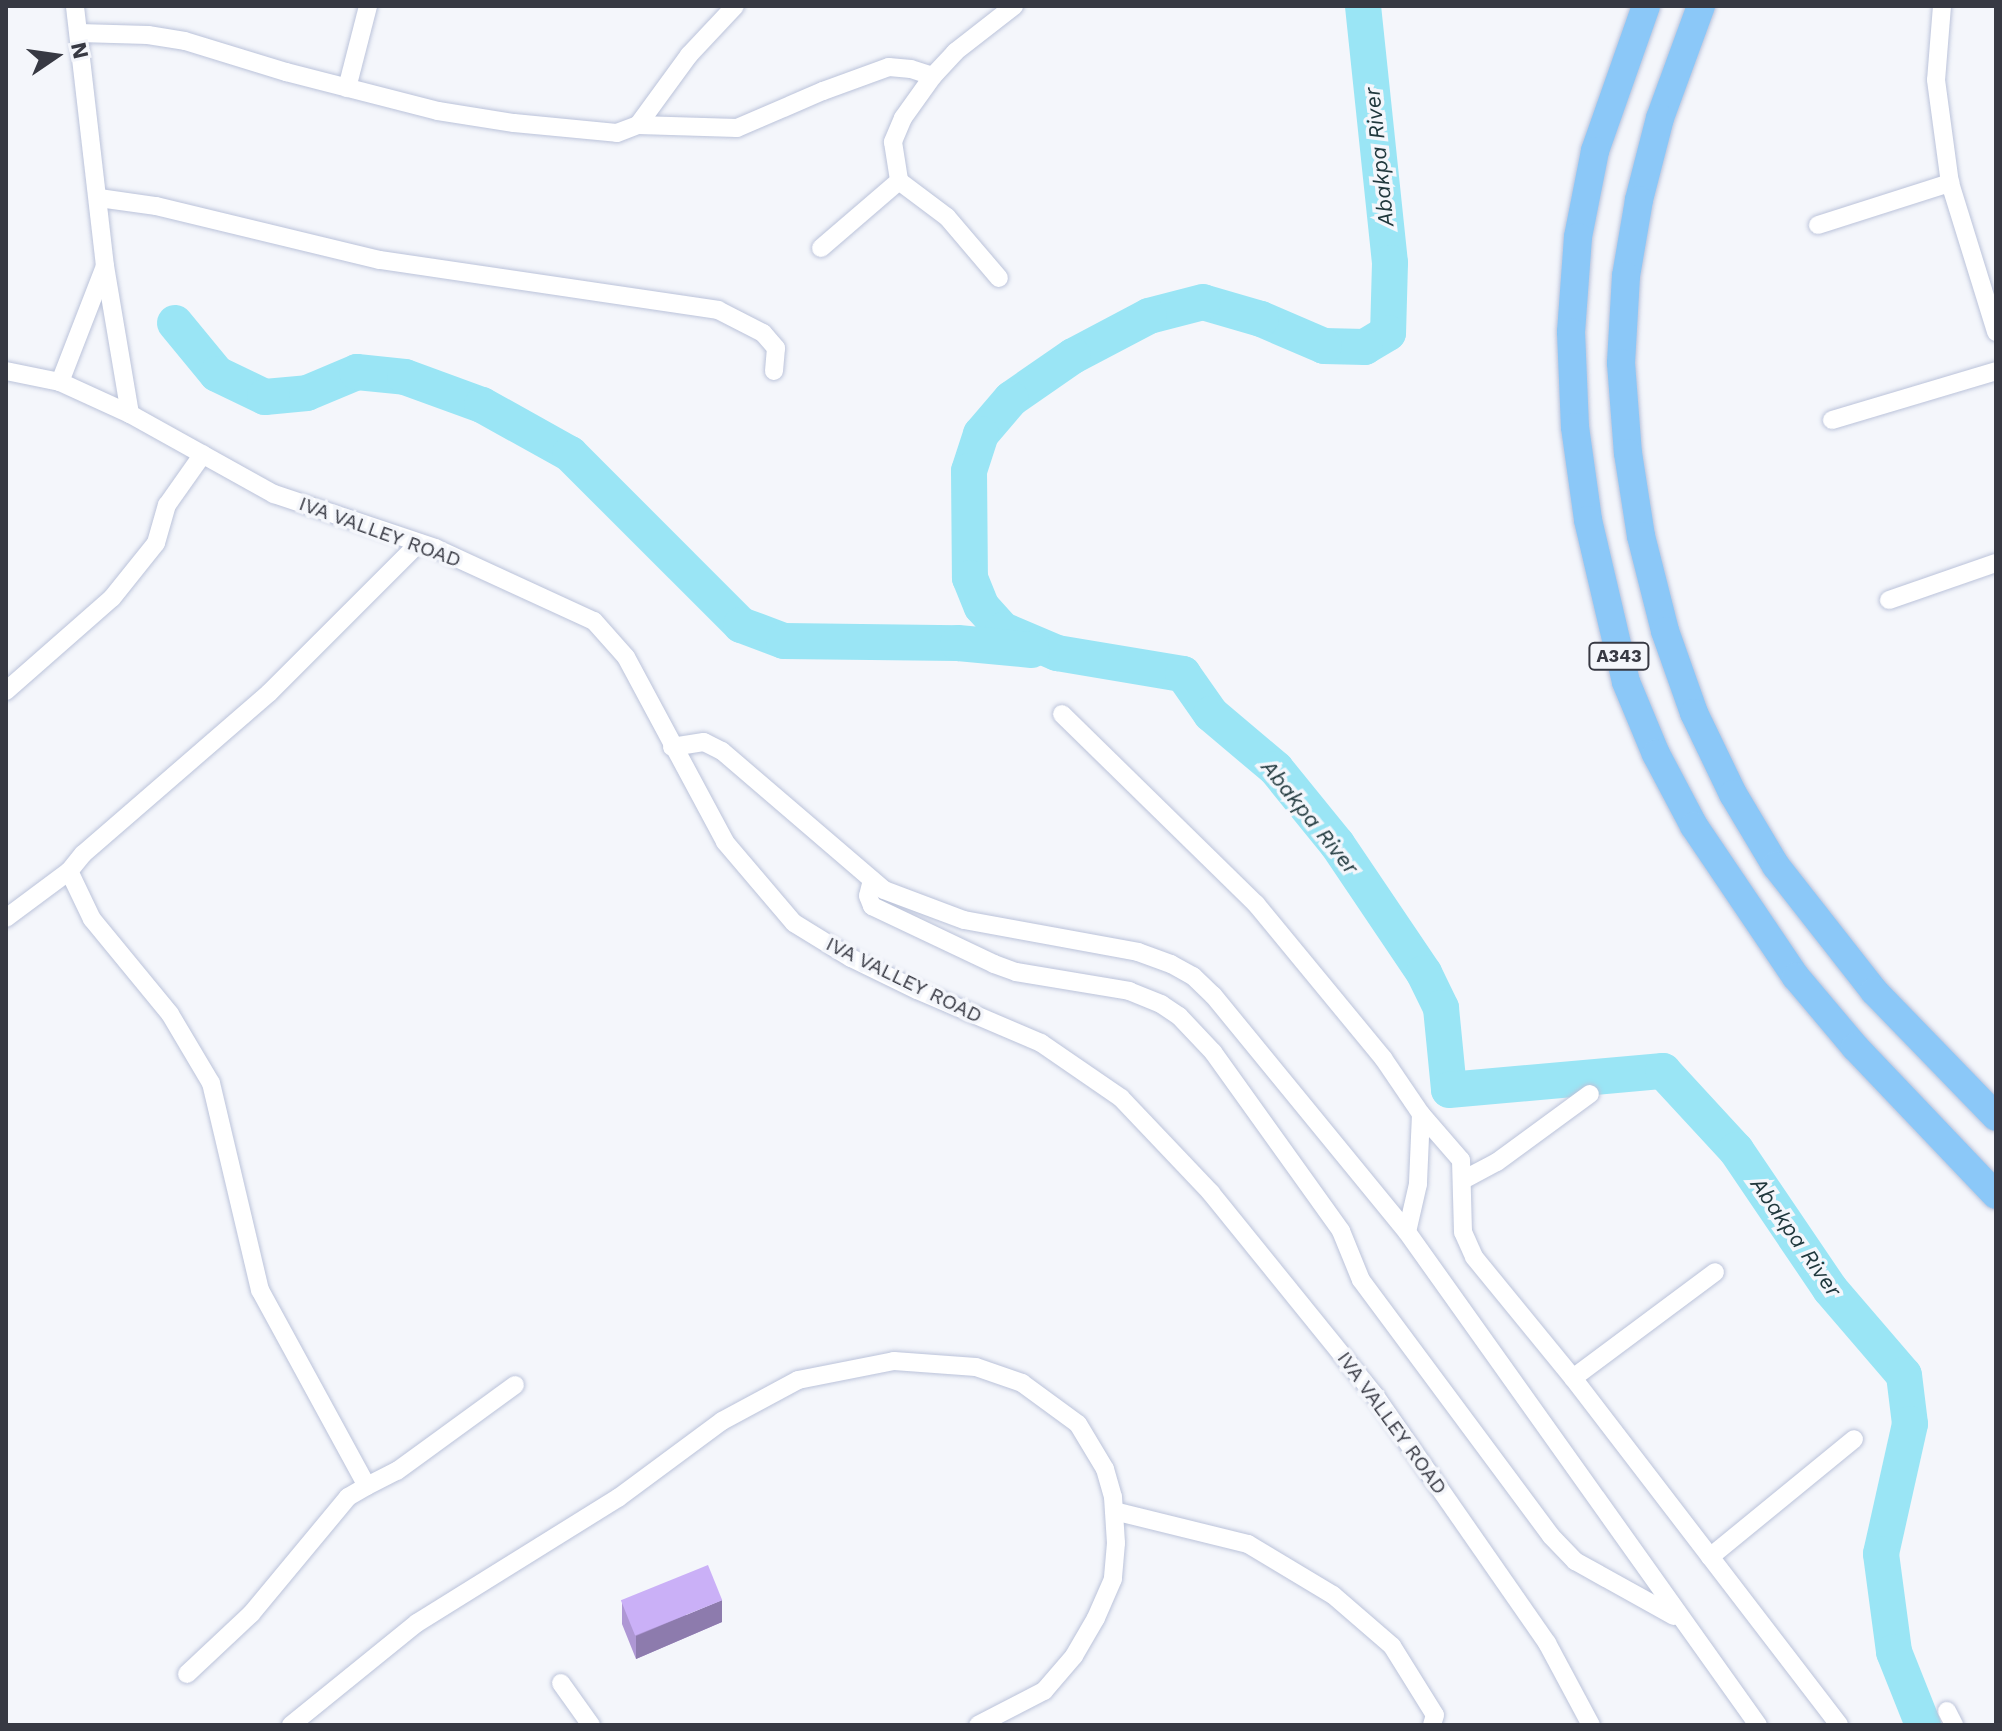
<!DOCTYPE html>
<html>
<head>
<meta charset="utf-8">
<style>
	body { margin:0 }
	#map { position:relative; width:2002px; height:1731px; overflow:hidden; background:#f4f6fb; font-family:"Work Sans",sans-serif }
	div>[style] { position:absolute }
	.river>* { height:36px; margin:-18px; padding:0 18px; transform-origin:18px; border-radius:18px; background:#9ae5f5 }
	.roads { filter:drop-shadow(0 0 2px #bbc3da) drop-shadow(0 0 2px #bbc3da) }
	.minor>* { height:18px; margin:-9px; padding:0 9px; transform-origin:9px; border-radius:9px; background:#fff }
	.highway>* { height:28px; margin:-14px; padding:0 14px; transform-origin:14px; border-radius:14px; background:#8bc8f8 }
	.wall>* { inset:0; background:#ae97d4 }
	.shaded-wall>* { inset:0; background:#8d7bad }
	.building>* { inset:0; background:#cab0f7; transform-origin:0 0 }
	span { translate:-50% -50%; white-space:nowrap; text-align:center; line-height:1.15; -webkit-text-stroke:7px #f4f6fb; paint-order:stroke }
	.shield-label span { padding:2px 6px; background:#f4f6fb; border:2px solid; border-radius:6px; -webkit-text-stroke-width:0 }
	.shield-label { font-size:18px; color:#373943; font-weight:700 }
	.street-label { font-size:20px; color:#373943 }
	.water-label { font-size:22px; color:#20383d; font-style:italic }
	.frame { position:absolute; inset:0; border:8px solid #373943; pointer-events:none }
	.north { position:absolute; left:16px; top:16px; width:80px; height:80px; -webkit-text-stroke:6px #f4f6fb; paint-order:stroke; rotate:77deg; font-size:22px; font-weight:700; line-height:32px; text-align:center; color:#373943 }
	.north::after { content:''; display:block; margin:auto; width:28px; height:36px; background:#373943; clip-path:polygon(50% 0,100% 100%,50% 72%,0 100%) }
</style>
</head>
<body>
<div id="map">
	<div class="river">
		<i style="left:1363px;top:6px;width:258px;rotate:84deg"></i>
		<i style="left:1390px;top:263px;width:70px;rotate:91.6deg"></i>
		<i style="left:1388px;top:333px;width:27px;rotate:149deg"></i>
		<i style="left:1365px;top:347px;width:41px;rotate:-178.6deg"></i>
		<i style="left:1324px;top:346px;width:69px;rotate:-156.8deg"></i>
		<i style="left:1261px;top:319px;width:60px;rotate:-163.7deg"></i>
		<i style="left:1203px;top:302px;width:56px;rotate:165.5deg"></i>
		<i style="left:1149px;top:316px;width:86px;rotate:152.2deg"></i>
		<i style="left:1073px;top:356px;width:75px;rotate:145.3deg"></i>
		<i style="left:1011px;top:399px;width:46px;rotate:130.6deg"></i>
		<i style="left:981px;top:434px;width:39px;rotate:108deg"></i>
		<i style="left:969px;top:471px;width:107px;rotate:89.5deg"></i>
		<i style="left:970px;top:578px;width:31px;rotate:68deg"></i>
		<i style="left:982px;top:607px;width:31px;rotate:48deg"></i>
		<i style="left:1003px;top:630px;width:59px;rotate:23.1deg"></i>
		<i style="left:1057px;top:653px;width:128px;rotate:9.5deg"></i>
		<i style="left:1183px;top:674px;width:49px;rotate:55deg"></i>
		<i style="left:1211px;top:714px;width:85px;rotate:40.2deg"></i>
		<i style="left:1276px;top:769px;width:97px;rotate:50.9deg"></i>
		<i style="left:1337px;top:844px;width:156px;rotate:56deg"></i>
		<i style="left:1424px;top:973px;width:39px;rotate:64deg"></i>
		<i style="left:1441px;top:1008px;width:82px;rotate:84.4deg"></i>
		<i style="left:1449px;top:1090px;width:215px;rotate:-5.1deg"></i>
		<i style="left:1663px;top:1071px;width:108px;rotate:47.3deg"></i>
		<i style="left:1736px;top:1150px;width:168px;rotate:55.9deg"></i>
		<i style="left:1830px;top:1289px;width:113px;rotate:49.3deg"></i>
		<i style="left:1904px;top:1375px;width:49px;rotate:83deg"></i>
		<i style="left:1910px;top:1424px;width:133px;rotate:102.6deg"></i>
		<i style="left:1881px;top:1554px;width:99px;rotate:82.4deg"></i>
		<i style="left:1894px;top:1652px;width:79px;rotate:68.3deg"></i>
		<i style="left:175px;top:323px;width:66px;rotate:50.5deg"></i>
		<i style="left:217px;top:374px;width:53px;rotate:25.6deg"></i>
		<i style="left:265px;top:397px;width:42px;rotate:-5.4deg"></i>
		<i style="left:307px;top:393px;width:54px;rotate:-22.8deg"></i>
		<i style="left:357px;top:372px;width:48px;rotate:5.9deg"></i>
		<i style="left:405px;top:377px;width:82px;rotate:20deg"></i>
		<i style="left:482px;top:405px;width:101px;rotate:29.1deg"></i>
		<i style="left:570px;top:454px;width:242px;rotate:45deg"></i>
		<i style="left:741px;top:625px;width:46px;rotate:20.4deg"></i>
		<i style="left:784px;top:641px;width:174px;rotate:0.7deg"></i>
		<i style="left:958px;top:643px;width:74px;rotate:5.4deg"></i>
	</div>
	<div class="roads">
		<div class="minor">
			<i style="left:1942px;top:6px;width:74px;rotate:94.6deg"></i>
			<i style="left:1936px;top:80px;width:104px;rotate:82.3deg"></i>
			<i style="left:1950px;top:183px;width:156px;rotate:72.8deg"></i>
			<i style="left:79px;top:33px;width:69px;rotate:1.7deg"></i>
			<i style="left:148px;top:35px;width:37px;rotate:9deg"></i>
			<i style="left:185px;top:41px;width:106px;rotate:17.1deg"></i>
			<i style="left:286px;top:72px;width:157px;rotate:14.4deg"></i>
			<i style="left:438px;top:111px;width:77px;rotate:9deg"></i>
			<i style="left:514px;top:123px;width:103px;rotate:5.5deg"></i>
			<i style="left:617px;top:133px;width:22px;rotate:-21deg"></i>
			<i style="left:638px;top:125px;width:99px;rotate:1.7deg"></i>
			<i style="left:737px;top:128px;width:94px;rotate:-23.3deg"></i>
			<i style="left:823px;top:91px;width:70px;rotate:-20deg"></i>
			<i style="left:889px;top:67px;width:22px;rotate:5deg"></i>
			<i style="left:911px;top:69px;width:23px;rotate:18deg"></i>
			<i style="left:933px;top:76px;width:33px;rotate:-47deg"></i>
			<i style="left:955px;top:52px;width:75px;rotate:-37.9deg"></i>
			<i style="left:933px;top:76px;width:52px;rotate:125.5deg"></i>
			<i style="left:903px;top:118px;width:26px;rotate:113deg"></i>
			<i style="left:893px;top:142px;width:39px;rotate:81deg"></i>
			<i style="left:899px;top:181px;width:60px;rotate:36.9deg"></i>
			<i style="left:947px;top:217px;width:80px;rotate:49.6deg"></i>
			<i style="left:347px;top:88px;width:85px;rotate:-75.6deg"></i>
			<i style="left:638px;top:125px;width:87px;rotate:-53.9deg"></i>
			<i style="left:689px;top:55px;width:67px;rotate:-46.8deg"></i>
			<i style="left:99px;top:198px;width:58px;rotate:8deg"></i>
			<i style="left:156px;top:206px;width:230px;rotate:13.6deg"></i>
			<i style="left:380px;top:260px;width:342px;rotate:8.4deg"></i>
			<i style="left:718px;top:310px;width:51px;rotate:27.1deg"></i>
			<i style="left:763px;top:333px;width:20px;rotate:49deg"></i>
			<i style="left:776px;top:348px;width:23px;rotate:95deg"></i>
			<i style="left:1818px;top:225px;width:139px;rotate:-17.7deg"></i>
			<i style="left:821px;top:248px;width:103px;rotate:-40.7deg"></i>
			<i style="left:105px;top:266px;width:150px;rotate:80.4deg"></i>
			<i style="left:6px;top:371px;width:55px;rotate:11.5deg"></i>
			<i style="left:60px;top:382px;width:77px;rotate:24.6deg"></i>
			<i style="left:130px;top:414px;width:165px;rotate:29.1deg"></i>
			<i style="left:274px;top:494px;width:170px;rotate:18.5deg"></i>
			<i style="left:435px;top:548px;width:175px;rotate:24.7deg"></i>
			<i style="left:594px;top:621px;width:48px;rotate:48.4deg"></i>
			<i style="left:626px;top:657px;width:210px;rotate:61.8deg"></i>
			<i style="left:725px;top:842px;width:106px;rotate:49.6deg"></i>
			<i style="left:794px;top:923px;width:67px;rotate:31.6deg"></i>
			<i style="left:851px;top:958px;width:73px;rotate:25.9deg"></i>
			<i style="left:917px;top:990px;width:135px;rotate:23.1deg"></i>
			<i style="left:1041px;top:1043px;width:97px;rotate:34.5deg"></i>
			<i style="left:1121px;top:1098px;width:131px;rotate:46.5deg"></i>
			<i style="left:1211px;top:1193px;width:262px;rotate:51deg"></i>
			<i style="left:1376px;top:1397px;width:300px;rotate:55.2deg"></i>
			<i style="left:1547px;top:1643px;width:93px;rotate:61.8deg"></i>
			<i style="left:60px;top:382px;width:124px;rotate:-68.8deg"></i>
			<i style="left:105px;top:266px;width:262px;rotate:-96.6deg"></i>
			<i style="left:1832px;top:420px;width:171px;rotate:-16.6deg"></i>
			<i style="left:419px;top:543px;width:212px;rotate:135deg"></i>
			<i style="left:269px;top:693px;width:246px;rotate:139.1deg"></i>
			<i style="left:83px;top:854px;width:22px;rotate:129deg"></i>
			<i style="left:69px;top:871px;width:53px;rotate:64.4deg"></i>
			<i style="left:92px;top:919px;width:123px;rotate:50.6deg"></i>
			<i style="left:170px;top:1014px;width:80px;rotate:59.3deg"></i>
			<i style="left:211px;top:1083px;width:213px;rotate:76.7deg"></i>
			<i style="left:260px;top:1290px;width:223px;rotate:61.4deg"></i>
			<i style="left:367px;top:1486px;width:34px;rotate:-27deg"></i>
			<i style="left:397px;top:1471px;width:146px;rotate:-36.1deg"></i>
			<i style="left:1889px;top:600px;width:113px;rotate:-19.1deg"></i>
			<i style="left:6px;top:691px;width:141px;rotate:-41.3deg"></i>
			<i style="left:112px;top:598px;width:70px;rotate:-51.3deg"></i>
			<i style="left:156px;top:543px;width:40px;rotate:-74deg"></i>
			<i style="left:167px;top:505px;width:62px;rotate:-54.8deg"></i>
			<i style="left:1062px;top:714px;width:272px;rotate:44.4deg"></i>
			<i style="left:1256px;top:904px;width:200px;rotate:50.5deg"></i>
			<i style="left:1383px;top:1058px;width:68px;rotate:55.8deg"></i>
			<i style="left:1421px;top:1114px;width:70px;rotate:92.5deg"></i>
			<i style="left:1418px;top:1184px;width:49px;rotate:102.9deg"></i>
			<i style="left:672px;top:747px;width:32px;rotate:-9deg"></i>
			<i style="left:704px;top:742px;width:20px;rotate:27deg"></i>
			<i style="left:722px;top:751px;width:213px;rotate:40.6deg"></i>
			<i style="left:884px;top:890px;width:85px;rotate:20.6deg"></i>
			<i style="left:964px;top:920px;width:177px;rotate:10.4deg"></i>
			<i style="left:1138px;top:952px;width:35px;rotate:20deg"></i>
			<i style="left:1171px;top:964px;width:25px;rotate:29deg"></i>
			<i style="left:1193px;top:976px;width:28px;rotate:44deg"></i>
			<i style="left:1213px;top:995px;width:306px;rotate:50.7deg"></i>
			<i style="left:1407px;top:1232px;width:605px;rotate:54.55deg"></i>
			<i style="left:872px;top:880px;width:16px;rotate:104deg"></i>
			<i style="left:868px;top:896px;width:11px;rotate:68deg"></i>
			<i style="left:872px;top:906px;width:135px;rotate:25.4deg"></i>
			<i style="left:994px;top:964px;width:23px;rotate:20deg"></i>
			<i style="left:1016px;top:972px;width:115px;rotate:9.5deg"></i>
			<i style="left:1129px;top:991px;width:35px;rotate:22deg"></i>
			<i style="left:1161px;top:1004px;width:22px;rotate:34deg"></i>
			<i style="left:1179px;top:1016px;width:50px;rotate:46.6deg"></i>
			<i style="left:1213px;top:1052px;width:220px;rotate:54.4deg"></i>
			<i style="left:1341px;top:1231px;width:53px;rotate:67.8deg"></i>
			<i style="left:1361px;top:1280px;width:319px;rotate:53.4deg"></i>
			<i style="left:1551px;top:1536px;width:35px;rotate:46deg"></i>
			<i style="left:1575px;top:1561px;width:113px;rotate:29.1deg"></i>
			<i style="left:6px;top:918px;width:79px;rotate:-36.7deg"></i>
			<i style="left:1421px;top:1114px;width:61px;rotate:49deg"></i>
			<i style="left:1461px;top:1160px;width:72px;rotate:88.4deg"></i>
			<i style="left:1463px;top:1232px;width:27px;rotate:66deg"></i>
			<i style="left:1474px;top:1257px;width:156px;rotate:50.7deg"></i>
			<i style="left:1573px;top:1378px;width:437px;rotate:52.5deg"></i>
			<i style="left:1463px;top:1180px;width:38px;rotate:-28deg"></i>
			<i style="left:1497px;top:1162px;width:115px;rotate:-36.2deg"></i>
			<i style="left:1573px;top:1378px;width:177px;rotate:-36.7deg"></i>
			<i style="left:1114px;top:1511px;width:138px;rotate:13.8deg"></i>
			<i style="left:1248px;top:1544px;width:99px;rotate:31deg"></i>
			<i style="left:1333px;top:1595px;width:78px;rotate:40.8deg"></i>
			<i style="left:1392px;top:1646px;width:81px;rotate:58.1deg"></i>
			<i style="left:1435px;top:1715px;width:10px;rotate:107deg"></i>
			<i style="left:1710px;top:1557px;width:186px;rotate:-39.3deg"></i>
			<i style="left:187px;top:1674px;width:88px;rotate:-43.2deg"></i>
			<i style="left:251px;top:1614px;width:152px;rotate:-50.3deg"></i>
			<i style="left:348px;top:1497px;width:22px;rotate:-30deg"></i>
			<i style="left:561px;top:1683px;width:52px;rotate:54.5deg"></i>
			<i style="left:1947px;top:1711px;width:16px;rotate:63deg"></i>
			<i style="left:291px;top:1725px;width:162px;rotate:-39deg"></i>
			<i style="left:417px;top:1623px;width:237px;rotate:-31.9deg"></i>
			<i style="left:618px;top:1498px;width:129px;rotate:-36.5deg"></i>
			<i style="left:722px;top:1421px;width:86px;rotate:-28.3deg"></i>
			<i style="left:798px;top:1380px;width:98px;rotate:-11.2deg"></i>
			<i style="left:894px;top:1361px;width:82px;rotate:4.2deg"></i>
			<i style="left:976px;top:1367px;width:49px;rotate:19.2deg"></i>
			<i style="left:1022px;top:1383px;width:69px;rotate:36.2deg"></i>
			<i style="left:1078px;top:1424px;width:52px;rotate:59deg"></i>
			<i style="left:1105px;top:1469px;width:29px;rotate:74deg"></i>
			<i style="left:1113px;top:1497px;width:46px;rotate:86.3deg"></i>
			<i style="left:1116px;top:1543px;width:36px;rotate:95deg"></i>
			<i style="left:1113px;top:1579px;width:43px;rotate:113.6deg"></i>
			<i style="left:1096px;top:1618px;width:44px;rotate:120.1deg"></i>
			<i style="left:1074px;top:1656px;width:46px;rotate:130.6deg"></i>
			<i style="left:1044px;top:1691px;width:74px;rotate:152.7deg"></i>
		</div>
		<div class="highway">
			<i style="left:1646px;top:6px;width:154px;rotate:109.4deg"></i>
			<i style="left:1595px;top:151px;width:88px;rotate:101.2deg"></i>
			<i style="left:1578px;top:237px;width:95px;rotate:94.2deg"></i>
			<i style="left:1571px;top:332px;width:95px;rotate:87.6deg"></i>
			<i style="left:1575px;top:427px;width:94px;rotate:82deg"></i>
			<i style="left:1588px;top:520px;width:166px;rotate:76.8deg"></i>
			<i style="left:1626px;top:682px;width:78px;rotate:67.4deg"></i>
			<i style="left:1656px;top:754px;width:81px;rotate:62.2deg"></i>
			<i style="left:1694px;top:826px;width:182px;rotate:56deg"></i>
			<i style="left:1796px;top:977px;width:92px;rotate:49.9deg"></i>
			<i style="left:1855px;top:1047px;width:204px;rotate:46.4deg"></i>
			<i style="left:1701px;top:6px;width:119px;rotate:110.1deg"></i>
			<i style="left:1660px;top:118px;width:85px;rotate:104.4deg"></i>
			<i style="left:1639px;top:200px;width:77px;rotate:99.7deg"></i>
			<i style="left:1626px;top:276px;width:87px;rotate:93.3deg"></i>
			<i style="left:1621px;top:363px;width:90px;rotate:85.6deg"></i>
			<i style="left:1628px;top:453px;width:84px;rotate:81.1deg"></i>
			<i style="left:1641px;top:536px;width:98px;rotate:75.8deg"></i>
			<i style="left:1665px;top:631px;width:87px;rotate:70.5deg"></i>
			<i style="left:1694px;top:713px;width:90px;rotate:64.3deg"></i>
			<i style="left:1733px;top:794px;width:84px;rotate:59.2deg"></i>
			<i style="left:1776px;top:866px;width:159px;rotate:51.9deg"></i>
			<i style="left:1874px;top:991px;width:175px;rotate:45.9deg"></i>
		</div>
	</div>
	<div class="wall">
		<i style="clip-path:polygon(622px 1602px,722px 1622px,636px 1659px,622px 1624px)"></i>
	</div>
	<div class="shaded-wall">
		<i style="clip-path:polygon(722px 1600px,722px 1622px,636px 1659px,636px 1636px)"></i>
	</div>
	<div class="building">
		<i style="left:708px;top:1565px;width:38px;height:94px;rotate:68deg"></i>
	</div>
	<div class="shield-label">
		<span style="left:1619px;top:656px">A343</span>
	</div>
	<div class="street-label">
		<span style="left:380px;top:532px;rotate:20deg">IVA VALLEY ROAD</span>
		<span style="left:904px;top:980px;rotate:26deg">IVA VALLEY ROAD</span>
		<span style="left:1392px;top:1423px;rotate:54deg">IVA VALLEY ROAD</span>
	</div>
	<div class="water-label">
		<span style="left:1379px;top:157px;rotate:-96deg">Abakpa River</span>
		<span style="left:1310px;top:817px;rotate:51deg">Abakpa River</span>
		<span style="left:1796px;top:1237px;rotate:55deg">Abakpa River</span>
	</div>
	<div class="frame"></div>
	<div class="north">N</div>
</div>
</body>
</html>
